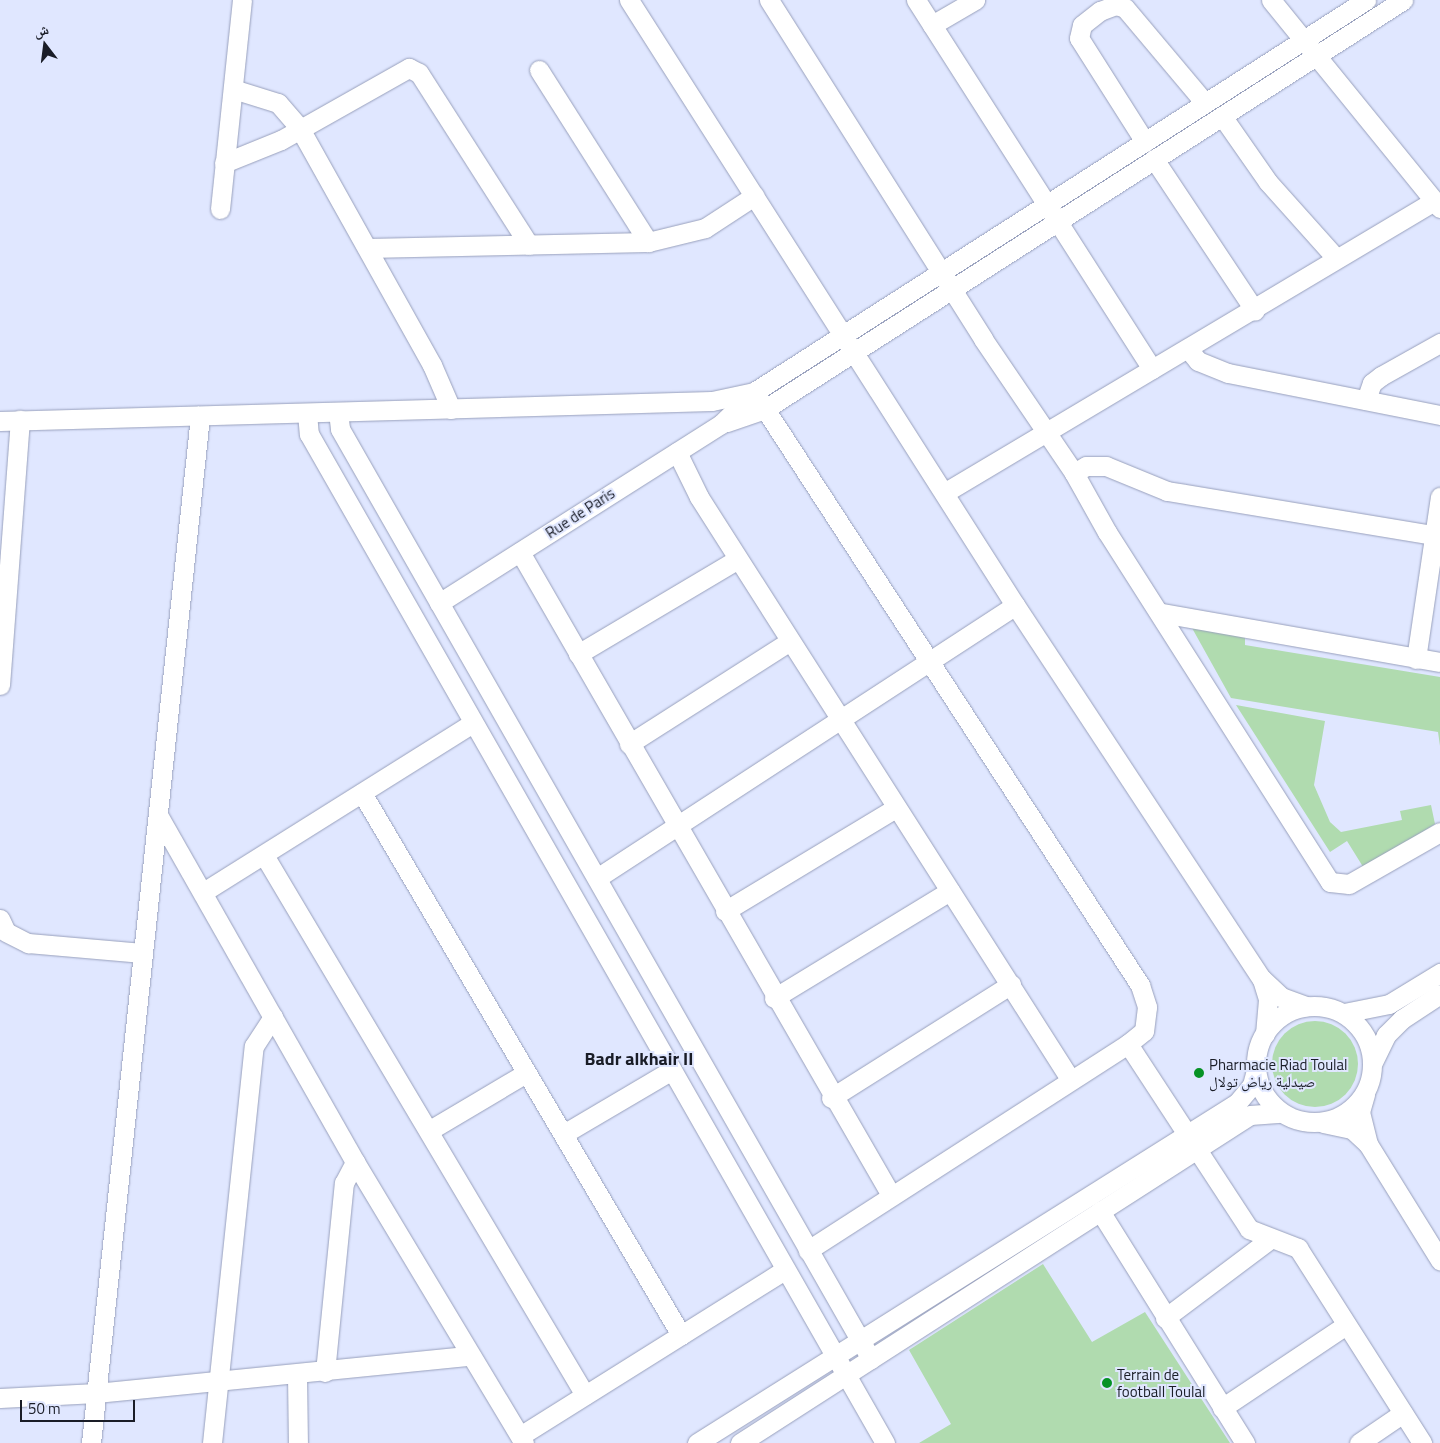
<!DOCTYPE html>
<html>
<head>
<meta charset="utf-8">
<style>
	body { margin:0 }
	#map { position:relative; width:1440px; height:1443px; overflow:hidden; background:#e0e7ff; font-family:"Titillium Web","Noto Naskh Arabic",sans-serif }
	div>[style] { position:absolute }
	.green>* { inset:0; background:#b0dbaf }
	.round { border-radius:50% }
	.roads { filter:drop-shadow(0 0 1px #98a0bc) drop-shadow(0 0 1px #98a0bc) }
	.street>* { height:19px; margin:-9.5px; padding:0 9.5px; transform-origin:9.5px; border-radius:9.5px; background:#fff }
	.street>.ring { margin:-9.5px; padding:0; box-sizing:content-box; background:none; border:19px solid #fff; border-radius:50% }
	.dots>* { width:14px; height:14px; translate:-50% -50%; box-sizing:border-box; border:2px solid #e0e7ff; border-radius:50% }
	span { translate:-50% -50%; white-space:nowrap; text-align:center; line-height:1.15; -webkit-text-stroke:4px #e0e7ff; paint-order:stroke }
	.street-label { font-size:15px; color:#1a1d27 }
	.poi-label { font-size:15px; color:#1a1d27 }
	.left { translate:0 -50%; text-align:left }
	.quarter-label { font-size:18px; color:#1a1d27; font-weight:700 }
	.north { position:absolute; left:20px; top:20px; width:50px; height:50px; -webkit-text-stroke:4px #e0e7ff; paint-order:stroke; rotate:345deg; font-size:14px; font-weight:700; line-height:20px; text-align:center; color:#1a1d27 }
	.north::after { content:''; display:block; margin:auto; width:18px; height:22px; background:#1a1d27; clip-path:polygon(50% 0,100% 100%,50% 72%,0 100%) }
	.scale { position:absolute; left:20px; top:1400px; width:115px; height:22px; box-sizing:border-box; border:2px solid #1a1d27; border-top:0; padding-left:6px; font-size:15px; line-height:18px; white-space:nowrap; color:#1a1d27; -webkit-text-stroke:4px #e0e7ff; paint-order:stroke }
</style>
</head>
<body>
<div id="map">
	<div class="green">
		<i style="clip-path:polygon(1192px 628px,1245px 637px,1245px 645px,1440px 677px,1440px 746px,1438px 732px,1231px 698px)"></i>
		<i style="clip-path:polygon(1236px 705px,1325px 721px,1314px 785px,1330px 822px,1341px 832px,1402px 820px,1400px 811px,1431px 805px,1435px 824px,1365px 870px,1347px 841px,1330px 852px)"></i>
		<i class="round" style="left:1272px;top:1021px;width:86px;height:86px"></i>
		<i style="clip-path:polygon(1043px 1264px,1092px 1342px,1145px 1312px,1230px 1443px,919px 1443px,951px 1424px,909px 1350px)"></i>
	</div>
	<div class="roads">
		<div class="street">
			<i style="left:629px;top:0;width:718px;rotate:57.46deg"></i>
			<i style="left:1015px;top:605px;width:448px;rotate:56.6deg"></i>
			<i style="left:769px;top:0;width:401px;rotate:57.7deg"></i>
			<i style="left:983px;top:339px;width:162px;rotate:55.8deg"></i>
			<i style="left:1074px;top:473px;width:68px;rotate:60.8deg"></i>
			<i style="left:1107px;top:532px;width:415px;rotate:57.5deg"></i>
			<i style="left:1330px;top:882px;width:19px;rotate:6deg"></i>
			<i style="left:1349px;top:884px;width:105px;rotate:-29.7deg"></i>
			<i style="left:916px;top:0;width:438px;rotate:57.4deg"></i>
			<i style="left:1271px;top:0;width:268px;rotate:50.9deg"></i>
			<i style="left:932px;top:25px;width:50px;rotate:-30.2deg"></i>
			<i style="left:539px;top:70px;width:204px;rotate:57.6deg"></i>
			<i style="left:233px;top:89px;width:47px;rotate:17.3deg"></i>
			<i style="left:278px;top:103px;width:32px;rotate:49deg"></i>
			<i style="left:299px;top:127px;width:273px;rotate:60.8deg"></i>
			<i style="left:432px;top:365px;width:48px;rotate:66.6deg"></i>
			<i style="left:1222px;top:116px;width:80px;rotate:55.1deg"></i>
			<i style="left:1268px;top:182px;width:102px;rotate:48.2deg"></i>
			<i style="left:1145px;top:142px;width:123px;rotate:-122.4deg"></i>
			<i style="left:1079px;top:38px;width:13px;rotate:-77deg"></i>
			<i style="left:1082px;top:25px;width:23px;rotate:-38deg"></i>
			<i style="left:1100px;top:11px;width:17px;rotate:-21deg"></i>
			<i style="left:1116px;top:5px;width:9px;rotate:18deg"></i>
			<i style="left:1125px;top:8px;width:124px;rotate:49.9deg"></i>
			<i style="left:1154px;top:159px;width:182px;rotate:56.4deg"></i>
			<i style="left:224px;top:163px;width:61px;rotate:-22deg"></i>
			<i style="left:281px;top:140px;width:147px;rotate:-29.4deg"></i>
			<i style="left:409px;top:68px;width:11px;rotate:27deg"></i>
			<i style="left:419px;top:73px;width:204px;rotate:57.4deg"></i>
			<i style="left:220px;top:209px;width:210px;rotate:-84deg"></i>
			<i style="left:367px;top:248px;width:281px;rotate:-1.2deg"></i>
			<i style="left:648px;top:242px;width:59px;rotate:-13.8deg"></i>
			<i style="left:705px;top:228px;width:59px;rotate:-33.1deg"></i>
			<i style="left:1189px;top:350px;width:14px;rotate:51deg"></i>
			<i style="left:1198px;top:361px;width:32px;rotate:22deg"></i>
			<i style="left:1228px;top:373px;width:216px;rotate:11.2deg"></i>
			<i style="left:1366px;top:400px;width:18px;rotate:-71deg"></i>
			<i style="left:1372px;top:383px;width:11px;rotate:-38deg"></i>
			<i style="left:1381px;top:376px;width:68px;rotate:-29.2deg"></i>
			<i style="left:338px;top:412px;width:17px;rotate:83deg"></i>
			<i style="left:340px;top:429px;width:1071px;rotate:60.28deg"></i>
			<i style="left:307px;top:413px;width:21px;rotate:85deg"></i>
			<i style="left:309px;top:434px;width:1162px;rotate:60.28deg"></i>
			<i style="left:0;top:421px;width:712px;rotate:-1.61deg"></i>
			<i style="left:712px;top:401px;width:43px;rotate:-12.1deg"></i>
			<i style="left:754px;top:392px;width:708px;rotate:56.94deg"></i>
			<i style="left:1140px;top:985px;width:23px;rotate:72deg"></i>
			<i style="left:1147px;top:1007px;width:24px;rotate:97deg"></i>
			<i style="left:1144px;top:1031px;width:21px;rotate:141deg"></i>
			<i style="left:1128px;top:1044px;width:381px;rotate:147.2deg"></i>
			<i style="left:727px;top:422px;width:40px;rotate:-18.9deg"></i>
			<i style="left:765px;top:409px;width:758px;rotate:-32.66deg"></i>
			<i style="left:677px;top:452px;width:50px;rotate:63.9deg"></i>
			<i style="left:699px;top:497px;width:690px;rotate:57.48deg"></i>
			<i style="left:1074px;top:473px;width:14px;rotate:-30deg"></i>
			<i style="left:1086px;top:466px;width:20px"></i>
			<i style="left:1106px;top:466px;width:66px;rotate:22.3deg"></i>
			<i style="left:1167px;top:491px;width:277px;rotate:9.4deg"></i>
			<i style="left:944px;top:493px;width:570px;rotate:-30.79deg"></i>
			<i style="left:520px;top:552px;width:742px;rotate:60.02deg"></i>
			<i style="left:439px;top:603px;width:334px;rotate:-32.4deg"></i>
			<i style="left:721px;top:424px;width:46px;rotate:-44.1deg"></i>
			<i style="left:754px;top:392px;width:727px;rotate:-32.64deg"></i>
			<i style="left:1162px;top:613px;width:282px;rotate:10deg"></i>
			<i style="left:578px;top:654px;width:186px;rotate:-30.7deg"></i>
			<i style="left:1416px;top:659px;width:164px;rotate:-81.6deg"></i>
			<i style="left:0;top:685px;width:266px;rotate:-85.7deg"></i>
			<i style="left:629px;top:744px;width:191px;rotate:-32.6deg"></i>
			<i style="left:362px;top:793px;width:629px;rotate:59.52deg"></i>
			<i style="left:158px;top:815px;width:399px;rotate:60.4deg"></i>
			<i style="left:355px;top:1162px;width:328px;rotate:59deg"></i>
			<i style="left:264px;top:855px;width:628px;rotate:59.27deg"></i>
			<i style="left:597px;top:878px;width:499px;rotate:-33.1deg"></i>
			<i style="left:205px;top:891px;width:316px;rotate:-32.1deg"></i>
			<i style="left:725px;top:911px;width:200px;rotate:-31.1deg"></i>
			<i style="left:0;top:919px;width:14px;rotate:65deg"></i>
			<i style="left:6px;top:932px;width:25px;rotate:27deg"></i>
			<i style="left:28px;top:943px;width:115px;rotate:5deg"></i>
			<i style="left:774px;top:998px;width:206px;rotate:-31.3deg"></i>
			<i class="ring" style="left:1256px;top:1006px;width:97px;height:97px"></i>
			<i style="left:1344px;top:1013px;width:46px;rotate:-11.3deg"></i>
			<i style="left:1389px;top:1004px;width:60px;rotate:-31.3deg"></i>
			<i style="left:1265px;top:1034px;width:35px;rotate:-85deg"></i>
			<i style="left:1268px;top:999px;width:21px;rotate:-107deg"></i>
			<i style="left:1262px;top:979px;width:26px;rotate:43deg"></i>
			<i style="left:1281px;top:997px;width:27px;rotate:20deg"></i>
			<i style="left:1128px;top:1044px;width:221px;rotate:56.8deg"></i>
			<i style="left:1249px;top:1229px;width:53px;rotate:21.2deg"></i>
			<i style="left:1298px;top:1248px;width:231px;rotate:57.5deg"></i>
			<i style="left:1373px;top:1062px;width:30px;rotate:-64deg"></i>
			<i style="left:1386px;top:1035px;width:23px;rotate:-45deg"></i>
			<i style="left:1402px;top:1019px;width:45px;rotate:-33.3deg"></i>
			<i style="left:831px;top:1098px;width:213px;rotate:-32.3deg"></i>
			<i style="left:1323px;top:1123px;width:30px;rotate:12deg"></i>
			<i style="left:1352px;top:1129px;width:22px;rotate:43deg"></i>
			<i style="left:1368px;top:1144px;width:33px;rotate:-104deg"></i>
			<i style="left:1360px;top:1112px;width:19px;rotate:-74deg"></i>
			<i style="left:430px;top:1130px;width:112px;rotate:-30.7deg"></i>
			<i style="left:565px;top:1133px;width:124px;rotate:-30.5deg"></i>
			<i style="left:1368px;top:1144px;width:137px;rotate:58.2deg"></i>
			<i style="left:1100px;top:1211px;width:274px;rotate:58deg"></i>
			<i style="left:1165px;top:1318px;width:130px;rotate:-36.9deg"></i>
			<i style="left:325px;top:1372px;width:190px;rotate:-84.3deg"></i>
			<i style="left:344px;top:1183px;width:24px;rotate:-62deg"></i>
			<i style="left:297px;top:1375px;width:68px;rotate:89.2deg"></i>
			<i style="left:0;top:1398px;width:96px;rotate:-3deg"></i>
			<i style="left:96px;top:1393px;width:375px;rotate:-5.7deg"></i>
			<i style="left:1222px;top:1408px;width:149px;rotate:-33.8deg"></i>
			<i style="left:520px;top:1436px;width:313px;rotate:-32.1deg"></i>
			<i style="left:91px;top:1443px;width:1033px;rotate:-83.94deg"></i>
			<i style="left:212px;top:1443px;width:399px;rotate:-84deg"></i>
			<i style="left:254px;top:1046px;width:35px;rotate:-57deg"></i>
			<i style="left:697px;top:1443px;width:638px;rotate:-32.2deg"></i>
			<i style="left:1237px;top:1103px;width:23px;rotate:-50deg"></i>
			<i style="left:1252px;top:1085px;width:16px;rotate:-75deg"></i>
			<i style="left:740px;top:1443px;width:606px;rotate:-32.75deg"></i>
			<i style="left:1250px;top:1115px;width:31px;rotate:-4deg"></i>
			<i style="left:1359px;top:1443px;width:53px;rotate:-34.3deg"></i>
		</div>
	</div>
	<div class="dots">
		<i style="left:1199px;top:1073px;background:#069225"></i>
		<i style="left:1107px;top:1383px;background:#069225"></i>
	</div>
	<div class="street-label">
		<span style="left:580px;top:513px;rotate:-33deg">Rue de Paris</span>
	</div>
	<div class="poi-label">
		<span class="left" style="left:1209px;top:1073px">Pharmacie Riad Toulal<br>صيدلية رياض تولال</span>
		<span class="left" style="left:1117px;top:1383px">Terrain de<br>football Toulal</span>
	</div>
	<div class="quarter-label">
		<span style="left:639px;top:1059px">Badr alkhair II</span>
	</div>
	<div class="north">ش</div>
	<div class="scale">50 m</div>
</div>
</body>
</html>
